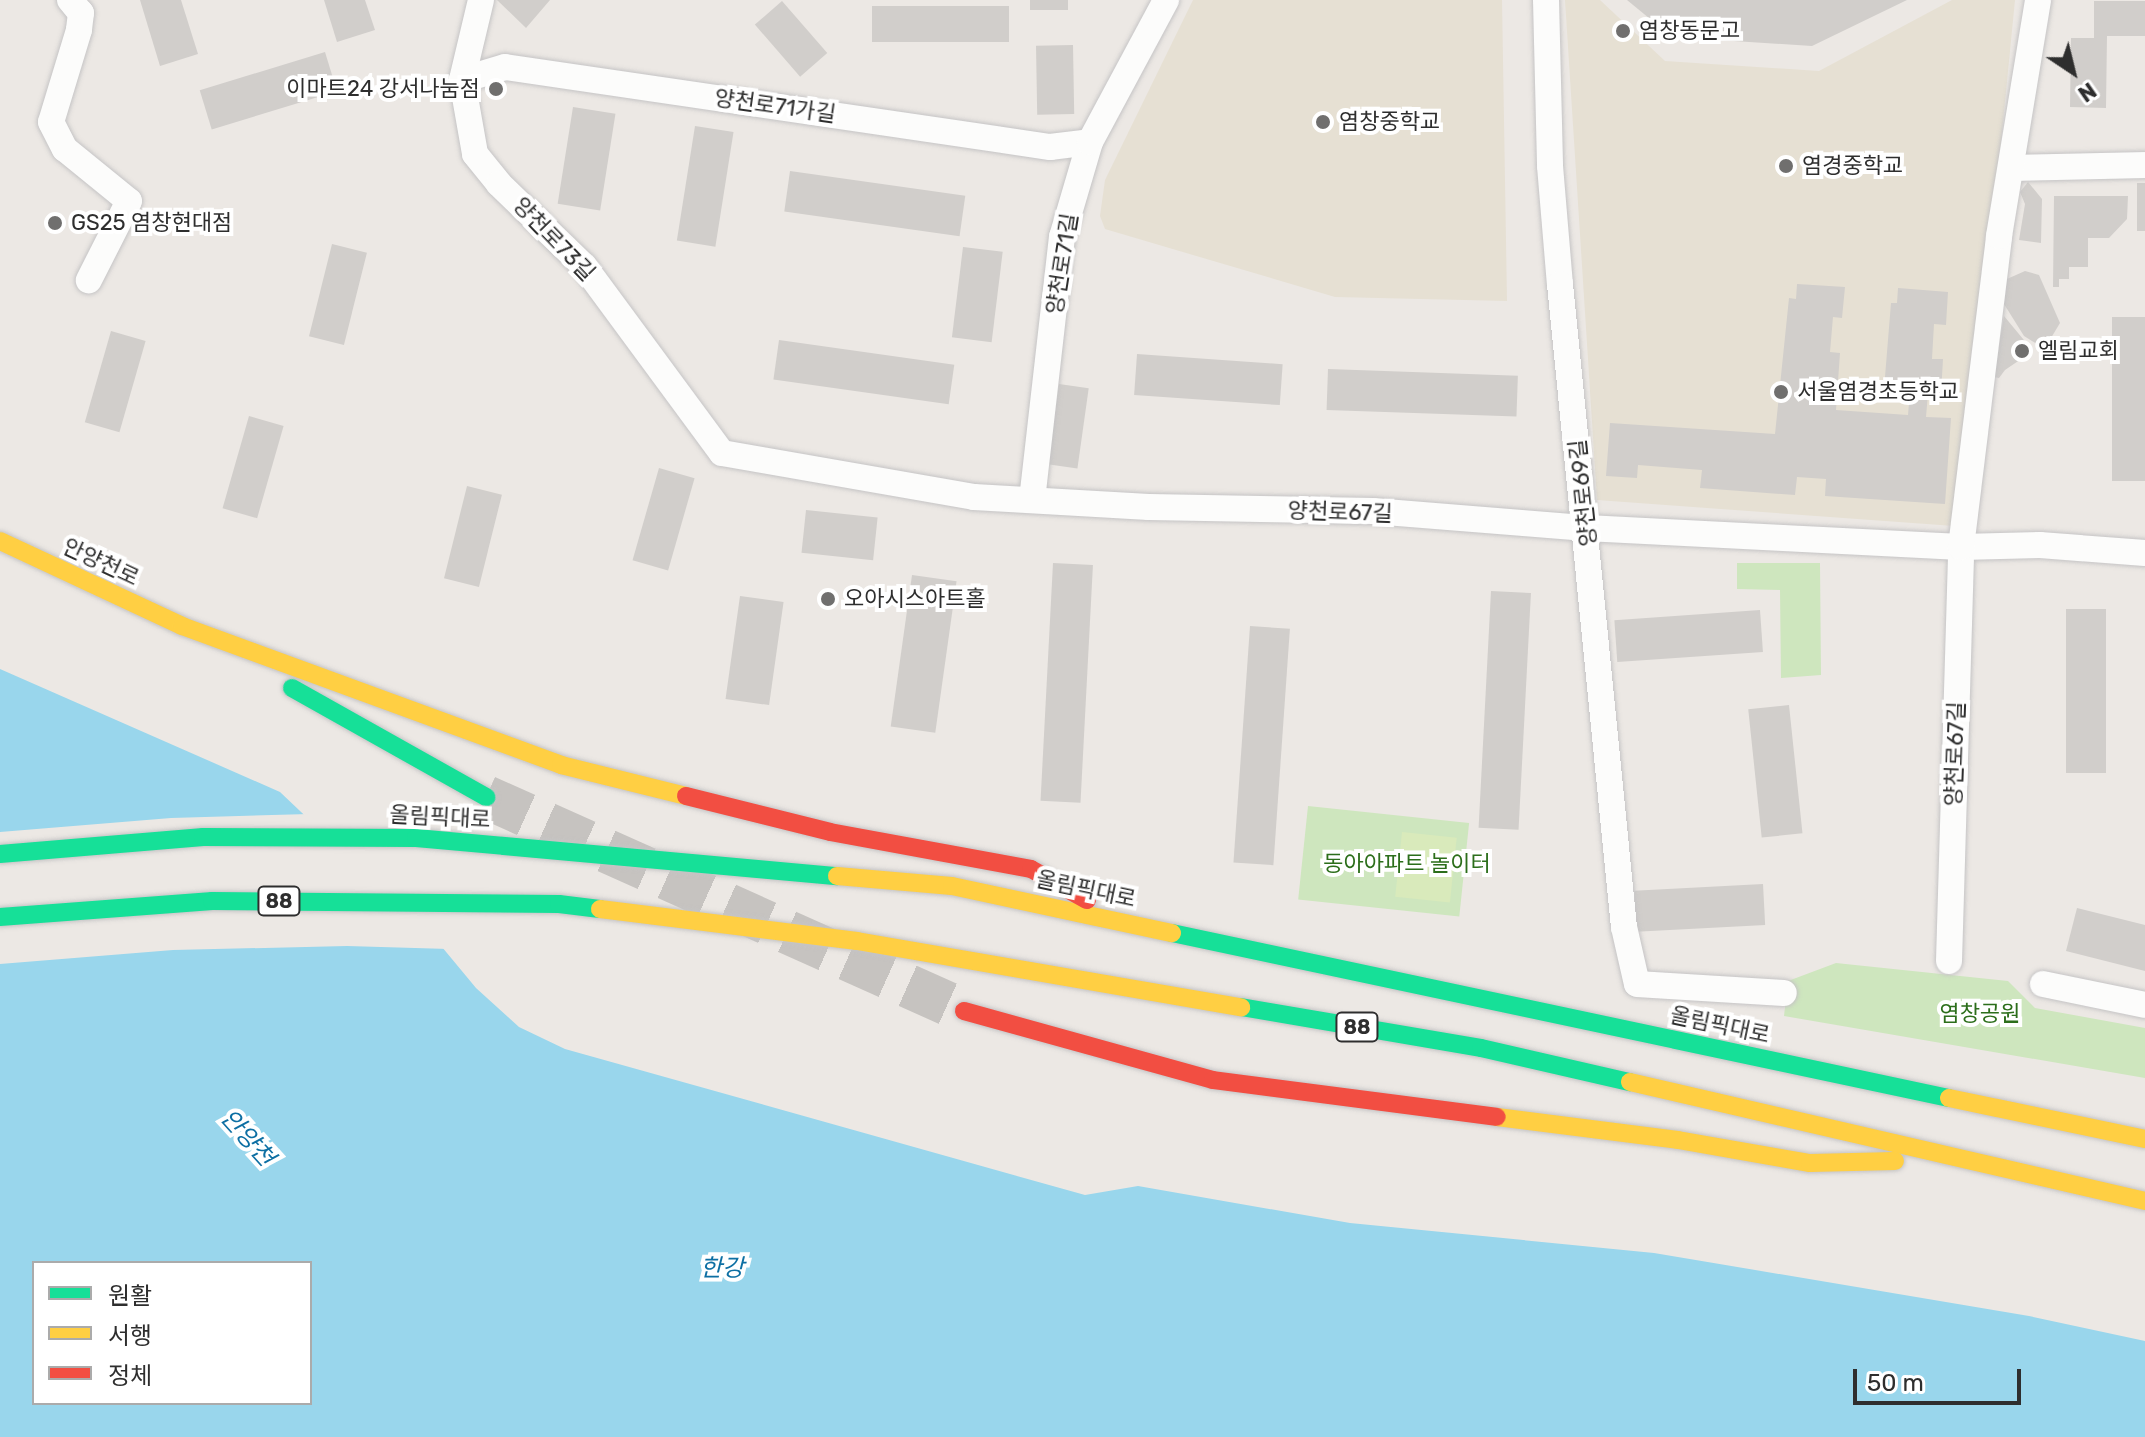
<!DOCTYPE html>
<html>
<head>
<meta charset="utf-8">
<style>
	body { margin:0 }
	#map { position:relative; width:2145px; height:1437px; overflow:hidden; background:#ece8e4; font-family:Rubik,"Noto Sans KR",sans-serif }
	div>[style] { position:absolute }
	.education>* { inset:0; background:#e6e0d3 }
	.green>* { inset:0; background:#cee6be; transform-origin:0 0 }
	.pitch>* { inset:0; background:#d9eabb; transform-origin:0 0 }
	.water>* { inset:0; background:#99d6ec }
	.pier>* { inset:0; background:#ece8e4 }
	.building>* { inset:0; background:#d1cecb; transform-origin:0 0 }
	.highway-tunnel>* { height:44px; margin-top:-22px; transform-origin:0; background:repeating-linear-gradient(90deg,#c6c3c0 0 44px,transparent 0 66px) }
	.roads { filter:drop-shadow(0 0 2px #c5c4c5) drop-shadow(0 0 2px #c5c4c5) }
	.street>* { height:26px; margin:-13px; padding:0 13px; transform-origin:13px; border-radius:13px; background:#fcfcfb }
	.fast>* { height:18px; margin:-9px; padding:0 9px; transform-origin:9px; border-radius:9px; background:#16e098 }
	.slow>* { height:18px; margin:-9px; padding:0 9px; transform-origin:9px; border-radius:9px; background:#ffcf43 }
	.jam>* { height:18px; margin:-9px; padding:0 9px; transform-origin:9px; border-radius:9px; background:#f24e42 }
	.dots>* { width:22px; height:22px; translate:-50% -50%; box-sizing:border-box; border:4px solid #fff; border-radius:50% }
	span { translate:-50% -50%; white-space:nowrap; text-align:center; line-height:1.15; -webkit-text-stroke:8px #fff; paint-order:stroke }
	.shield-label span { padding:2px 6px; background:#fff; border:2px solid; border-radius:6px; -webkit-text-stroke-width:0 }
	.shield-label { font-size:20px; color:#2e2e2e; font-weight:700 }
	.poi-label { font-size:22px; color:#2e2e2e }
	.left { translate:0 -50%; text-align:left }
	.right { translate:-100% -50%; text-align:right }
	.street-label { font-size:22px; color:#2e2e2e }
	.park-label { font-size:22px; color:#2c6e1b }
	.water-label { font-size:24px; color:#0d6fa3; font-style:italic }
	.legend { position:absolute; left:32px; top:1261px; width:280px; height:144px; box-sizing:border-box; background:#fff; border:2px solid #ababab; margin:0; padding:10px 14px; list-style:none; font-size:24px; color:#2e2e2e }
	.legend li { display:flex; align-items:center; gap:16px; height:40px }
	.legend b { width:40px; border:2px solid #ababab }
	.north { position:absolute; left:2033px; top:32px; width:80px; height:80px; -webkit-text-stroke:6px #fff; paint-order:stroke; rotate:145deg; font-size:22px; font-weight:700; line-height:32px; text-align:center; color:#2e2e2e }
	.north::after { content:''; display:block; margin:auto; width:28px; height:36px; background:#2e2e2e; clip-path:polygon(50% 0,100% 100%,50% 72%,0 100%) }
	.scale { position:absolute; left:1853px; top:1369px; width:168px; height:36px; box-sizing:border-box; border:4px solid #2e2e2e; border-top:0; padding-left:10px; font-size:24px; line-height:28px; white-space:nowrap; color:#2e2e2e; -webkit-text-stroke:6px #fff; paint-order:stroke }
</style>
</head>
<body>
<div id="map">
	<div class="education">
		<i style="clip-path:polygon(1193px 0,1502px 0,1507px 301px,1335px 297px,1105px 229px,1100px 216px,1105px 180px)"></i>
		<i style="clip-path:polygon(1565px 0,1600px 0,1665px 61px,1819px 71px,1952px 0,2015px 0,1987px 285px,1954px 526px,1597px 500px)"></i>
	</div>
	<div class="green">
		<i style="clip-path:polygon(1737px 563px,1820px 563px,1821px 675px,1781px 678px,1780px 590px,1737px 589px)"></i>
		<i style="left:1308px;top:806px;width:162px;height:94px;rotate:6deg"></i>
		<i style="clip-path:polygon(1836px 963px,2008px 981px,2035px 1008px,2145px 1028px,2145px 1078px,1784px 1016px,1788px 981px)"></i>
	</div>
	<div class="pitch">
		<i style="left:1402px;top:832px;width:55px;height:65px;rotate:6deg"></i>
	</div>
	<div class="water">
		<i style="clip-path:polygon(evenodd,0 669px,280px 792px,437px 941px,476px 988px,519px 1027px,565px 1049px,1085px 1195px,1138px 1186px,1350px 1223px,1654px 1253px,2029px 1316px,2145px 1341px,2145px 1437px,0 1437px,0 669px,34px 1263px,310px 1263px,310px 1403px,34px 1403px,34px 1263px)"></i>
	</div>
	<div class="pier">
		<i style="clip-path:polygon(309px 814px,449px 949px,347px 946px,173px 950px,0 964px,0 832px,171px 818px)"></i>
	</div>
	<div class="building">
		<i style="clip-path:polygon(140px 0,181px 0,198px 54px,160px 66px)"></i>
		<i style="clip-path:polygon(324px 0,365px 0,375px 30px,337px 42px)"></i>
		<i style="clip-path:polygon(497px 0,550px 0,526px 28px)"></i>
		<i style="left:1030px;top:0;width:38px;height:10px"></i>
		<i style="clip-path:polygon(1627px 0,1907px 0,1812px 46px,1672px 37px)"></i>
		<i style="left:782px;top:1px;width:69px;height:36px;rotate:49deg"></i>
		<i style="clip-path:polygon(2094px 1px,2145px 1px,2145px 36px,2107px 36px,2106px 108px,2070px 107px,2071px 38px,2094px 38px)"></i>
		<i style="left:872px;top:6px;width:137px;height:36px"></i>
		<i style="left:1073px;top:45px;width:69px;height:37px;rotate:89deg"></i>
		<i style="left:325px;top:52px;width:41px;height:131px;rotate:73deg"></i>
		<i style="left:573px;top:107px;width:43px;height:98px;rotate:9deg"></i>
		<i style="left:695px;top:126px;width:39px;height:116px;rotate:9deg"></i>
		<i style="left:790px;top:171px;width:177px;height:41px;rotate:8deg"></i>
		<i style="clip-path:polygon(2028px 182px,2042px 199px,2041px 243px,2019px 240px,2025px 204px,2020px 192px)"></i>
		<i style="left:2137px;top:183px;width:8px;height:48px"></i>
		<i style="clip-path:polygon(2054px 196px,2128px 196px,2127px 219px,2109px 238px,2088px 238px,2088px 267px,2069px 267px,2069px 279px,2059px 279px,2059px 287px,2053px 287px)"></i>
		<i style="left:332px;top:244px;width:36px;height:95px;rotate:14deg"></i>
		<i style="left:963px;top:247px;width:40px;height:91px;rotate:7deg"></i>
		<i style="clip-path:polygon(2025px 271px,2039px 275px,2060px 323px,2051px 338px,2037px 344px,2024px 336px,2004px 304px,2007px 279px)"></i>
		<i style="clip-path:polygon(1797px 284px,1845px 287px,1842px 318px,1833px 317px,1830px 352px,1840px 353px,1836px 410px,1908px 415px,1910px 391px,1884px 389px,1891px 303px,1897px 303px,1898px 288px,1948px 292px,1946px 325px,1934px 324px,1932px 359px,1943px 359px,1941px 394px,1928px 393px,1926px 417px,1951px 418px,1945px 504px,1825px 496px,1826px 479px,1797px 477px,1795px 495px,1700px 488px,1702px 470px,1638px 465px,1637px 478px,1606px 476px,1610px 423px,1775px 434px,1789px 298px,1796px 299px)"></i>
		<i style="clip-path:polygon(2004px 316px,2033px 351px,2005px 370px,1999px 378px,1994px 377px)"></i>
		<i style="left:2112px;top:317px;width:33px;height:164px"></i>
		<i style="left:111px;top:331px;width:36px;height:95px;rotate:16deg"></i>
		<i style="left:779px;top:340px;width:177px;height:40px;rotate:8deg"></i>
		<i style="left:1137px;top:354px;width:146px;height:41px;rotate:4deg"></i>
		<i style="left:1328px;top:369px;width:190px;height:41px;rotate:2deg"></i>
		<i style="left:1059px;top:384px;width:30px;height:81px;rotate:8deg"></i>
		<i style="left:249px;top:416px;width:36px;height:96px;rotate:16deg"></i>
		<i style="left:659px;top:468px;width:37px;height:96px;rotate:16deg"></i>
		<i style="left:467px;top:486px;width:36px;height:95px;rotate:14deg"></i>
		<i style="left:806px;top:510px;width:72px;height:43px;rotate:6deg"></i>
		<i style="left:1053px;top:563px;width:40px;height:238px;rotate:3deg"></i>
		<i style="left:912px;top:575px;width:45px;height:153px;rotate:8deg"></i>
		<i style="left:1491px;top:591px;width:40px;height:237px;rotate:3deg"></i>
		<i style="left:740px;top:596px;width:44px;height:104px;rotate:8deg"></i>
		<i style="left:2066px;top:609px;width:40px;height:164px"></i>
		<i style="left:1760px;top:610px;width:42px;height:146px;rotate:86deg"></i>
		<i style="left:1250px;top:626px;width:40px;height:237px;rotate:4deg"></i>
		<i style="left:1789px;top:705px;width:129px;height:41px;rotate:84deg"></i>
		<i style="left:1763px;top:884px;width:41px;height:129px;rotate:87deg"></i>
		<i style="clip-path:polygon(2077px 908px,2145px 925px,2145px 971px,2066px 951px)"></i>
	</div>
	<div class="highway-tunnel">
		<i style="left:486px;top:797px;width:524px;rotate:24.12deg"></i>
	</div>
	<div class="roads">
		<div class="street">
			<i style="left:70px;top:0;width:17px;rotate:50deg"></i>
			<i style="left:81px;top:13px;width:17px;rotate:97deg"></i>
			<i style="left:79px;top:30px;width:96px;rotate:106.9deg"></i>
			<i style="left:51px;top:122px;width:30px;rotate:63deg"></i>
			<i style="left:65px;top:149px;width:82px;rotate:39.1deg"></i>
			<i style="left:129px;top:201px;width:89px;rotate:116.9deg"></i>
			<i style="left:481px;top:0;width:82px;rotate:103.4deg"></i>
			<i style="left:462px;top:80px;width:75px;rotate:80deg"></i>
			<i style="left:475px;top:154px;width:38px;rotate:51deg"></i>
			<i style="left:499px;top:184px;width:118px;rotate:44deg"></i>
			<i style="left:584px;top:266px;width:232px;rotate:53.6deg"></i>
			<i style="left:722px;top:453px;width:256px;rotate:9.9deg"></i>
			<i style="left:974px;top:497px;width:175px;rotate:3.3deg"></i>
			<i style="left:1149px;top:507px;width:224px;rotate:1deg"></i>
			<i style="left:1373px;top:511px;width:214px;rotate:4.6deg"></i>
			<i style="left:1586px;top:528px;width:375px;rotate:2.9deg"></i>
			<i style="left:1961px;top:547px;width:79px;rotate:-1.5deg"></i>
			<i style="left:2040px;top:545px;width:105px;rotate:4.4deg"></i>
			<i style="left:1546px;top:0;width:166px;rotate:88.6deg"></i>
			<i style="left:1550px;top:166px;width:118px;rotate:85.2deg"></i>
			<i style="left:1560px;top:284px;width:646px;rotate:84.32deg"></i>
			<i style="left:1624px;top:927px;width:58px;rotate:77.2deg"></i>
			<i style="left:1637px;top:984px;width:147px;rotate:3.5deg"></i>
			<i style="left:462px;top:80px;width:45px;rotate:-16.8deg"></i>
			<i style="left:505px;top:67px;width:551px;rotate:8.35deg"></i>
			<i style="left:1050px;top:147px;width:40px;rotate:-7.1deg"></i>
			<i style="left:2012px;top:168px;width:133px;rotate:-1.3deg"></i>
			<i style="left:1032px;top:500px;width:265px;rotate:-83.5deg"></i>
			<i style="left:1062px;top:237px;width:99px;rotate:-73.6deg"></i>
			<i style="left:1090px;top:142px;width:161px;rotate:-61.8deg"></i>
			<i style="left:1949px;top:961px;width:414px;rotate:-88.3deg"></i>
			<i style="left:1961px;top:547px;width:313px;rotate:-83deg"></i>
			<i style="left:1999px;top:236px;width:239px;rotate:-80.6deg"></i>
			<i style="left:2043px;top:984px;width:104px;rotate:11.6deg"></i>
		</div>
		<div class="fast">
			<i style="left:292px;top:688px;width:223px;rotate:29.3deg"></i>
			<i style="left:0;top:854px;width:204px;rotate:-4.8deg"></i>
			<i style="left:203px;top:837px;width:213px;rotate:0.3deg"></i>
			<i style="left:416px;top:838px;width:423px;rotate:5.2deg"></i>
			<i style="left:0;top:917px;width:213px;rotate:-4.3deg"></i>
			<i style="left:212px;top:901px;width:347px;rotate:0.5deg"></i>
			<i style="left:559px;top:904px;width:41px;rotate:7deg"></i>
			<i style="left:1172px;top:933px;width:794px;rotate:11.99deg"></i>
			<i style="left:1241px;top:1007px;width:243px;rotate:9.7deg"></i>
			<i style="left:1481px;top:1048px;width:153px;rotate:12.9deg"></i>
		</div>
		<div class="slow">
			<i style="left:0;top:541px;width:201px;rotate:25deg"></i>
			<i style="left:182px;top:626px;width:404px;rotate:20.1deg"></i>
			<i style="left:561px;top:765px;width:129px;rotate:13.9deg"></i>
			<i style="left:837px;top:876px;width:115px;rotate:5deg"></i>
			<i style="left:952px;top:886px;width:225px;rotate:12.1deg"></i>
			<i style="left:600px;top:909px;width:259px;rotate:7.1deg"></i>
			<i style="left:857px;top:941px;width:390px;rotate:9.8deg"></i>
			<i style="left:1630px;top:1082px;width:529px;rotate:13.01deg"></i>
			<i style="left:1949px;top:1098px;width:200px;rotate:11.8deg"></i>
			<i style="left:1497px;top:1117px;width:182px;rotate:7.2deg"></i>
			<i style="left:1678px;top:1140px;width:134px;rotate:9.9deg"></i>
			<i style="left:1810px;top:1163px;width:85px;rotate:-1.3deg"></i>
		</div>
		<div class="jam">
			<i style="left:686px;top:796px;width:148px;rotate:14deg"></i>
			<i style="left:830px;top:832px;width:204px;rotate:10.4deg"></i>
			<i style="left:1031px;top:869px;width:64px;rotate:29deg"></i>
			<i style="left:964px;top:1011px;width:258px;rotate:15.5deg"></i>
			<i style="left:1213px;top:1080px;width:286px;rotate:7.4deg"></i>
		</div>
	</div>
	<div class="dots">
		<i style="left:1623px;top:31px;background:#706f6e"></i>
		<i style="left:496px;top:89px;background:#706f6e"></i>
		<i style="left:1323px;top:122px;background:#706f6e"></i>
		<i style="left:1786px;top:166px;background:#706f6e"></i>
		<i style="left:55px;top:223px;background:#706f6e"></i>
		<i style="left:2022px;top:351px;background:#706f6e"></i>
		<i style="left:1781px;top:392px;background:#706f6e"></i>
		<i style="left:828px;top:599px;background:#706f6e"></i>
	</div>
	<div class="shield-label">
		<span style="left:279px;top:901px">88</span>
		<span style="left:1357px;top:1027px">88</span>
	</div>
	<div class="poi-label">
		<span class="left" style="left:1639px;top:31px">염창동문고</span>
		<span class="right" style="left:480px;top:89px">이마트24 강서나눔점</span>
		<span class="left" style="left:1339px;top:122px">염창중학교</span>
		<span class="left" style="left:1802px;top:166px">염경중학교</span>
		<span class="left" style="left:71px;top:223px">GS25 염창현대점</span>
		<span class="left" style="left:2038px;top:351px">엘림교회</span>
		<span class="left" style="left:1797px;top:392px">서울염경초등학교</span>
		<span class="left" style="left:844px;top:599px">오아시스아트홀</span>
	</div>
	<div class="street-label">
		<span style="left:775px;top:106px;rotate:8deg">양천로71가길</span>
		<span style="left:554px;top:239px;rotate:46deg">양천로73길</span>
		<span style="left:1062px;top:264px;rotate:-81deg">양천로71길</span>
		<span style="left:1583px;top:493px;rotate:-96deg">양천로69길</span>
		<span style="left:1340px;top:512px;rotate:2deg">양천로67길</span>
		<span style="left:101px;top:562px;rotate:25deg">안양천로</span>
		<span style="left:1955px;top:754px;rotate:-88deg">양천로67길</span>
		<span style="left:440px;top:817px;rotate:3deg">올림픽대로</span>
		<span style="left:1086px;top:889px;rotate:12deg">올림픽대로</span>
		<span style="left:1720px;top:1025px;rotate:12deg">올림픽대로</span>
	</div>
	<div class="park-label">
		<span style="left:1407px;top:864px">동아아파트 놀이터</span>
		<span style="left:1980px;top:1014px">염창공원</span>
	</div>
	<div class="water-label">
		<span style="left:247px;top:1138px;rotate:48deg">안양천</span>
		<span style="left:722px;top:1269px">한강</span>
	</div>
	<ul class="legend">
	<li><b style="height:10px;background:#16e098"></b>원활</li>
	<li><b style="height:10px;background:#ffcf43"></b>서행</li>
	<li><b style="height:10px;background:#f24e42"></b>정체</li>
	</ul>
	<div class="north">N</div>
	<div class="scale">50 m</div>
</div>
</body>
</html>
